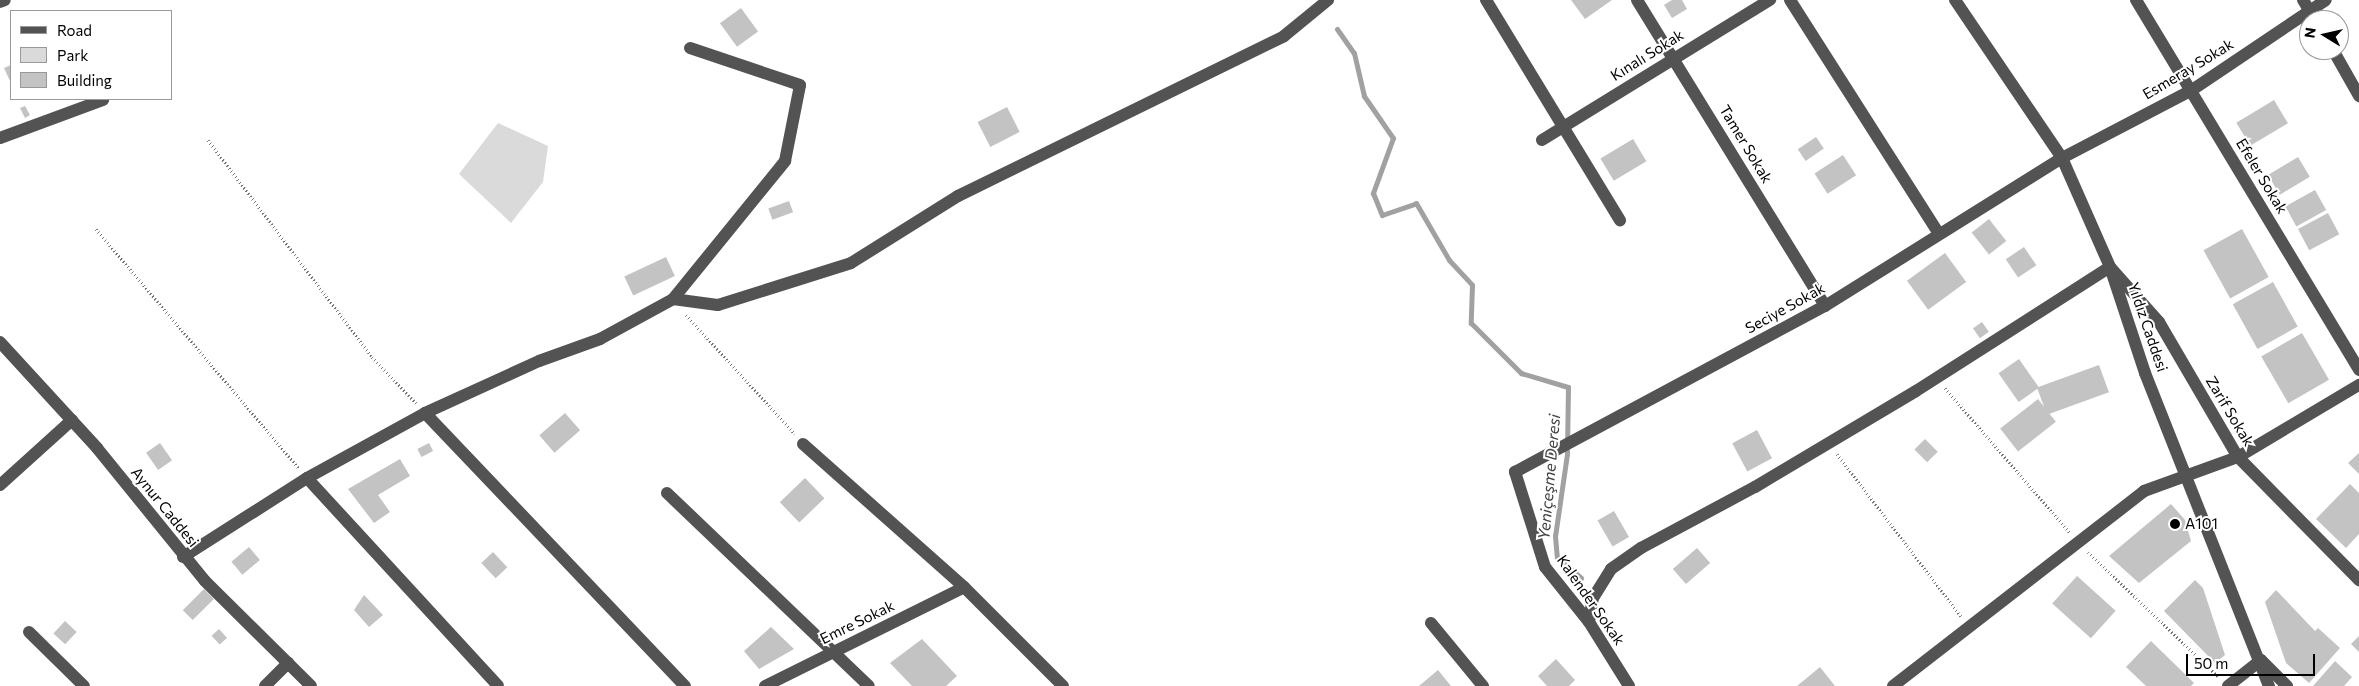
<!DOCTYPE html>
<html>
<head>
<meta charset="utf-8">
<style>
	body { margin:0 }
	#map { position:relative; width:2359px; height:686px; overflow:hidden; background:#fff; font-family:Commissioner,sans-serif }
	div>[style] { position:absolute }
	.green>* { inset:0; background:#dadada }
	.stream>* { height:5px; margin:-2.5px; padding:0 2.5px; transform-origin:2.5px; border-radius:2.5px; background:#a1a1a1 }
	.building>* { inset:0; background:#c3c3c3; transform-origin:0 0 }
	.path>* { height:3px; margin-top:-1.5px; transform-origin:0; background:repeating-linear-gradient(90deg,#757575 0 1px,transparent 0 3.5px) }
	.minor>* { height:12px; margin:-6px; padding:0 6px; transform-origin:6px; border-radius:6px; background:#535353 }
	.dots>* { width:14px; height:14px; translate:-50% -50%; box-sizing:border-box; border:2px solid #fff; border-radius:50% }
	span { translate:-50% -50%; white-space:nowrap; text-align:center; line-height:1.15; -webkit-text-stroke:4px #fff; paint-order:stroke }
	.street-label { font-size:15px; color:#000 }
	.poi-label { font-size:15px; color:#000 }
	.left { translate:0 -50%; text-align:left }
	.water-label { font-size:16px; color:#424242; font-style:italic }
	.legend { position:absolute; left:10px; top:10px; width:162px; height:90px; box-sizing:border-box; background:#fff; border:1px solid #999; margin:0; padding:6px 9px; list-style:none; font-size:15px; color:#000 }
	.legend li { display:flex; align-items:center; gap:10px; height:25px }
	.legend b { width:25px; border:1px solid #999 }
	.north { position:absolute; left:2299px; top:10px; width:50px; height:50px; box-sizing:border-box; background:#fff; border:1px solid #999; border-radius:50%; rotate:279deg; font-size:14px; font-weight:700; line-height:20px; text-align:center; color:#000 }
	.north::after { content:''; display:block; margin:auto; width:18px; height:22px; background:#000; clip-path:polygon(50% 0,100% 100%,50% 72%,0 100%) }
	.scale { position:absolute; left:2186px; top:654px; width:129px; height:22px; box-sizing:border-box; border:2px solid #000; border-top:0; padding-left:6px; font-size:15px; line-height:18px; white-space:nowrap; color:#000; -webkit-text-stroke:4px #fff; paint-order:stroke }
</style>
</head>
<body>
<div id="map">
	<div class="green">
		<i style="clip-path:polygon(498px 123px,548px 146px,543px 182px,511px 223px,459px 174px)"></i>
	</div>
	<div class="stream">
		<i style="left:1337px;top:29px;width:29px;rotate:55deg"></i>
		<i style="left:1354px;top:53px;width:44px;rotate:76.9deg"></i>
		<i style="left:1364px;top:96px;width:51px;rotate:55.4deg"></i>
		<i style="left:1393px;top:138px;width:59px;rotate:110deg"></i>
		<i style="left:1373px;top:193px;width:24px;rotate:68deg"></i>
		<i style="left:1382px;top:215px;width:36px;rotate:-19deg"></i>
		<i style="left:1416px;top:203px;width:66px;rotate:59.9deg"></i>
		<i style="left:1449px;top:260px;width:34px;rotate:47deg"></i>
		<i style="left:1472px;top:285px;width:38px;rotate:92deg"></i>
		<i style="left:1471px;top:323px;width:71px;rotate:45deg"></i>
		<i style="left:1521px;top:373px;width:49px;rotate:16.6deg"></i>
		<i style="left:1568px;top:387px;width:67px;rotate:90.9deg"></i>
		<i style="left:1567px;top:454px;width:83px;rotate:98.3deg"></i>
		<i style="left:1555px;top:536px;width:21px;rotate:85deg"></i>
		<i style="left:1557px;top:557px;width:32px;rotate:41deg"></i>
	</div>
	<div class="building">
		<i style="clip-path:polygon(1571px 0,1612px 0,1585px 19px)"></i>
		<i style="clip-path:polygon(1672px 0,1682px 0,1687px 9px,1672px 18px,1664px 5px)"></i>
		<i style="left:741px;top:8px;width:29px;height:26px;rotate:54deg"></i>
		<i style="clip-path:polygon(11px 65px,11px 81px,10px 81px,4px 68px)"></i>
		<i style="left:2274px;top:100px;width:27px;height:44px;rotate:59deg"></i>
		<i style="clip-path:polygon(25px 106px,30px 115px,25px 118px,20px 108px)"></i>
		<i style="left:1007px;top:107px;width:28px;height:33px;rotate:63deg"></i>
		<i style="left:1816px;top:137px;width:14px;height:22px;rotate:56deg"></i>
		<i style="left:1633px;top:139px;width:26px;height:38px;rotate:59deg"></i>
		<i style="left:1843px;top:155px;width:24px;height:34px;rotate:57deg"></i>
		<i style="left:2298px;top:157px;width:23px;height:35px;rotate:59deg"></i>
		<i style="left:2315px;top:190px;width:23px;height:34px;rotate:61deg"></i>
		<i style="left:789px;top:201px;width:12px;height:22px;rotate:70deg"></i>
		<i style="left:2328px;top:213px;width:24px;height:34px;rotate:62deg"></i>
		<i style="left:1989px;top:219px;width:28px;height:22px;rotate:52deg"></i>
		<i style="left:2242px;top:229px;width:55px;height:44px;rotate:61deg"></i>
		<i style="left:2024px;top:247px;width:22px;height:22px;rotate:56deg"></i>
		<i style="left:1945px;top:253px;width:36px;height:47px;rotate:54deg"></i>
		<i style="left:666px;top:257px;width:21px;height:46px;rotate:65deg"></i>
		<i style="left:2273px;top:282px;width:51px;height:46px;rotate:61deg"></i>
		<i style="left:1982px;top:322px;width:12px;height:11px;rotate:55deg"></i>
		<i style="left:2302px;top:333px;width:54px;height:47px;rotate:60deg"></i>
		<i style="left:2019px;top:359px;width:35px;height:25px;rotate:55deg"></i>
		<i style="left:2099px;top:365px;width:29px;height:66px;rotate:70deg"></i>
		<i style="left:2038px;top:399px;width:29px;height:48px;rotate:52deg"></i>
		<i style="left:565px;top:413px;width:23px;height:34px;rotate:49deg"></i>
		<i style="left:1757px;top:430px;width:32px;height:28px;rotate:62deg"></i>
		<i style="left:1925px;top:439px;width:18px;height:15px;rotate:45deg"></i>
		<i style="left:160px;top:443px;width:21px;height:17px;rotate:55deg"></i>
		<i style="left:429px;top:443px;width:9px;height:13px;rotate:63deg"></i>
		<i style="clip-path:polygon(2359px 453px,2359px 474px,2348px 463px)"></i>
		<i style="clip-path:polygon(400px 459px,410px 476px,378px 495px,390px 512px,374px 523px,348px 489px)"></i>
		<i style="left:805px;top:478px;width:28px;height:35px;rotate:46deg"></i>
		<i style="clip-path:polygon(2350px 484px,2359px 493px,2359px 534px,2346px 548px,2316px 519px)"></i>
		<i style="clip-path:polygon(2171px 504px,2185px 520px,2191px 541px,2139px 583px,2109px 556px)"></i>
		<i style="left:1614px;top:511px;width:30px;height:19px;rotate:60deg"></i>
		<i style="left:249px;top:547px;width:17px;height:23px;rotate:50deg"></i>
		<i style="left:1697px;top:548px;width:20px;height:32px;rotate:49deg"></i>
		<i style="left:493px;top:552px;width:21px;height:16px;rotate:47deg"></i>
		<i style="left:2077px;top:576px;width:52px;height:37px;rotate:42deg"></i>
		<i style="clip-path:polygon(2195px 580px,2203px 588px,2225px 655px,2215px 663px,2164px 611px)"></i>
		<i style="left:204px;top:589px;width:14px;height:30px;rotate:45deg"></i>
		<i style="clip-path:polygon(2276px 590px,2315px 631px,2318px 628px,2340px 648px,2309px 683px,2286px 663px,2265px 602px)"></i>
		<i style="clip-path:polygon(364px 595px,383px 615px,369px 627px,354px 610px)"></i>
		<i style="left:65px;top:621px;width:16px;height:17px;rotate:43deg"></i>
		<i style="clip-path:polygon(771px 627px,794px 649px,759px 669px,744px 651px)"></i>
		<i style="left:219px;top:629px;width:12px;height:10px;rotate:48deg"></i>
		<i style="clip-path:polygon(2359px 636px,2359px 652px,2351px 644px)"></i>
		<i style="clip-path:polygon(922px 639px,957px 676px,946px 686px,912px 686px,890px 663px)"></i>
		<i style="clip-path:polygon(2151px 641px,2194px 683px,2191px 686px,2146px 686px,2126px 667px)"></i>
		<i style="clip-path:polygon(1556px 659px,1575px 680px,1569px 686px,1547px 686px,1538px 676px)"></i>
		<i style="clip-path:polygon(2335px 661px,2352px 677px,2344px 686px,2313px 686px)"></i>
		<i style="clip-path:polygon(1820px 667px,1835px 686px,1797px 686px)"></i>
		<i style="clip-path:polygon(1438px 670px,1451px 686px,1419px 686px)"></i>
	</div>
	<div class="path">
		<i style="left:208px;top:140px;width:272px;rotate:52.9deg"></i>
		<i style="left:372px;top:357px;width:64px;rotate:46.3deg"></i>
		<i style="left:96px;top:229px;width:314px;rotate:49.7deg"></i>
		<i style="left:686px;top:315px;width:161px;rotate:47.5deg"></i>
		<i style="left:1945px;top:388px;width:191px;rotate:49.2deg"></i>
		<i style="left:1837px;top:454px;width:204px;rotate:52.6deg"></i>
		<i style="left:2088px;top:552px;width:181px;rotate:43.7deg"></i>
	</div>
	<div class="minor">
		<i style="left:1486px;top:0;width:258px;rotate:58.7deg"></i>
		<i style="left:1637px;top:0;width:359px;rotate:58.4deg"></i>
		<i style="left:1790px;top:0;width:277px;rotate:57.5deg"></i>
		<i style="left:1955px;top:0;width:191px;rotate:55.9deg"></i>
		<i style="left:2062px;top:158px;width:119px;rotate:66.2deg"></i>
		<i style="left:2110px;top:267px;width:112px;rotate:71.7deg"></i>
		<i style="left:2145px;top:373px;width:337px;rotate:68.4deg"></i>
		<i style="left:2136px;top:0;width:432px;rotate:58.9deg"></i>
		<i style="left:2303px;top:0;width:23px;rotate:59deg"></i>
		<i style="left:0;top:2px;width:5px;rotate:-22deg"></i>
		<i style="left:2333px;top:50px;width:53px;rotate:60.5deg"></i>
		<i style="left:0;top:138px;width:110px;rotate:-20.3deg"></i>
		<i style="left:1542px;top:140px;width:268px;rotate:-31.6deg"></i>
		<i style="left:673px;top:299px;width:45px;rotate:7.6deg"></i>
		<i style="left:718px;top:305px;width:139px;rotate:-17.5deg"></i>
		<i style="left:851px;top:263px;width:126px;rotate:-32.1deg"></i>
		<i style="left:958px;top:196px;width:363px;rotate:-26.1deg"></i>
		<i style="left:1284px;top:36px;width:57px;rotate:-39.3deg"></i>
		<i style="left:0;top:342px;width:144px;rotate:47.5deg"></i>
		<i style="left:97px;top:448px;width:171px;rotate:50.9deg"></i>
		<i style="left:205px;top:581px;width:149px;rotate:44.7deg"></i>
		<i style="left:425px;top:413px;width:377px;rotate:46.4deg"></i>
		<i style="left:803px;top:444px;width:215px;rotate:41.6deg"></i>
		<i style="left:964px;top:587px;width:140px;rotate:45deg"></i>
		<i style="left:307px;top:478px;width:282px;rotate:47.4deg"></i>
		<i style="left:0;top:485px;width:97px;rotate:-42.1deg"></i>
		<i style="left:667px;top:493px;width:279px;rotate:43.7deg"></i>
		<i style="left:183px;top:557px;width:147px;rotate:-32.5deg"></i>
		<i style="left:307px;top:478px;width:135px;rotate:-28.8deg"></i>
		<i style="left:425px;top:413px;width:125px;rotate:-24.5deg"></i>
		<i style="left:539px;top:361px;width:65px;rotate:-19.8deg"></i>
		<i style="left:600px;top:339px;width:83px;rotate:-28.7deg"></i>
		<i style="left:673px;top:299px;width:178px;rotate:-50.9deg"></i>
		<i style="left:785px;top:161px;width:77px;rotate:-78.8deg"></i>
		<i style="left:800px;top:85px;width:116px;rotate:-161.4deg"></i>
		<i style="left:1589px;top:622px;width:24px;rotate:-81deg"></i>
		<i style="left:1593px;top:598px;width:34px;rotate:-58deg"></i>
		<i style="left:1611px;top:569px;width:37px;rotate:-35deg"></i>
		<i style="left:1641px;top:548px;width:129px;rotate:-28.2deg"></i>
		<i style="left:1755px;top:487px;width:187px;rotate:-30.8deg"></i>
		<i style="left:1916px;top:391px;width:230px;rotate:-32.6deg"></i>
		<i style="left:2110px;top:267px;width:74px;rotate:48.3deg"></i>
		<i style="left:2159px;top:322px;width:156px;rotate:59.7deg"></i>
		<i style="left:2238px;top:457px;width:173px;rotate:45.5deg"></i>
		<i style="left:1431px;top:623px;width:82px;rotate:50.5deg"></i>
		<i style="left:29px;top:632px;width:77px;rotate:44.5deg"></i>
		<i style="left:265px;top:686px;width:33px;rotate:-45deg"></i>
		<i style="left:765px;top:686px;width:222px;rotate:-26.4deg"></i>
		<i style="left:1629px;top:686px;width:75px;rotate:-122deg"></i>
		<i style="left:1589px;top:622px;width:70px;rotate:-128.7deg"></i>
		<i style="left:1545px;top:567px;width:100px;rotate:-107.5deg"></i>
		<i style="left:1515px;top:472px;width:352px;rotate:-28.2deg"></i>
		<i style="left:1825px;top:306px;width:279px;rotate:-32deg"></i>
		<i style="left:2062px;top:158px;width:147px;rotate:-27.6deg"></i>
		<i style="left:2192px;top:90px;width:161px;rotate:-33.9deg"></i>
		<i style="left:1893px;top:686px;width:318px;rotate:-37.8deg"></i>
		<i style="left:2144px;top:491px;width:100px;rotate:-19.9deg"></i>
		<i style="left:2238px;top:457px;width:141px;rotate:-30.8deg"></i>
		<i style="left:2228px;top:686px;width:42px;rotate:-38.2deg"></i>
		<i style="left:2261px;top:660px;width:37px;rotate:45deg"></i>
	</div>
	<div class="dots">
		<i style="left:2175px;top:524px;background:#000"></i>
	</div>
	<div class="street-label">
		<span style="left:1647px;top:55px;rotate:-32deg">Kınalı Sokak</span>
		<span style="left:2188px;top:69px;rotate:-31deg">Esmeray Sokak</span>
		<span style="left:1746px;top:144px;rotate:59deg">Tamer Sokak</span>
		<span style="left:2262px;top:176px;rotate:59deg">Efeler Sokak</span>
		<span style="left:1785px;top:308px;rotate:-29deg">Seciye Sokak</span>
		<span style="left:2148px;top:327px;rotate:71deg">Yıldız Caddesi</span>
		<span style="left:2230px;top:411px;rotate:59deg">Zarif Sokak</span>
		<span style="left:165px;top:507px;rotate:51deg">Aynur Caddesi</span>
		<span style="left:1591px;top:600px;rotate:55deg">Kalender Sokak</span>
		<span style="left:857px;top:622px;rotate:-26deg">Emre Sokak</span>
	</div>
	<div class="poi-label">
		<span class="left" style="left:2185px;top:524px">A101</span>
	</div>
	<div class="water-label">
		<span style="left:1549px;top:477px;rotate:-85deg">Yeniçeşme Deresi</span>
	</div>
	<ul class="legend">
	<li><b style="height:6px;background:#535353"></b>Road</li>
	<li><b style="height:14px;background:#dadada"></b>Park</li>
	<li><b style="height:14px;background:#c3c3c3"></b>Building</li>
	</ul>
	<div class="north">N</div>
	<div class="scale">50 m</div>
</div>
</body>
</html>
